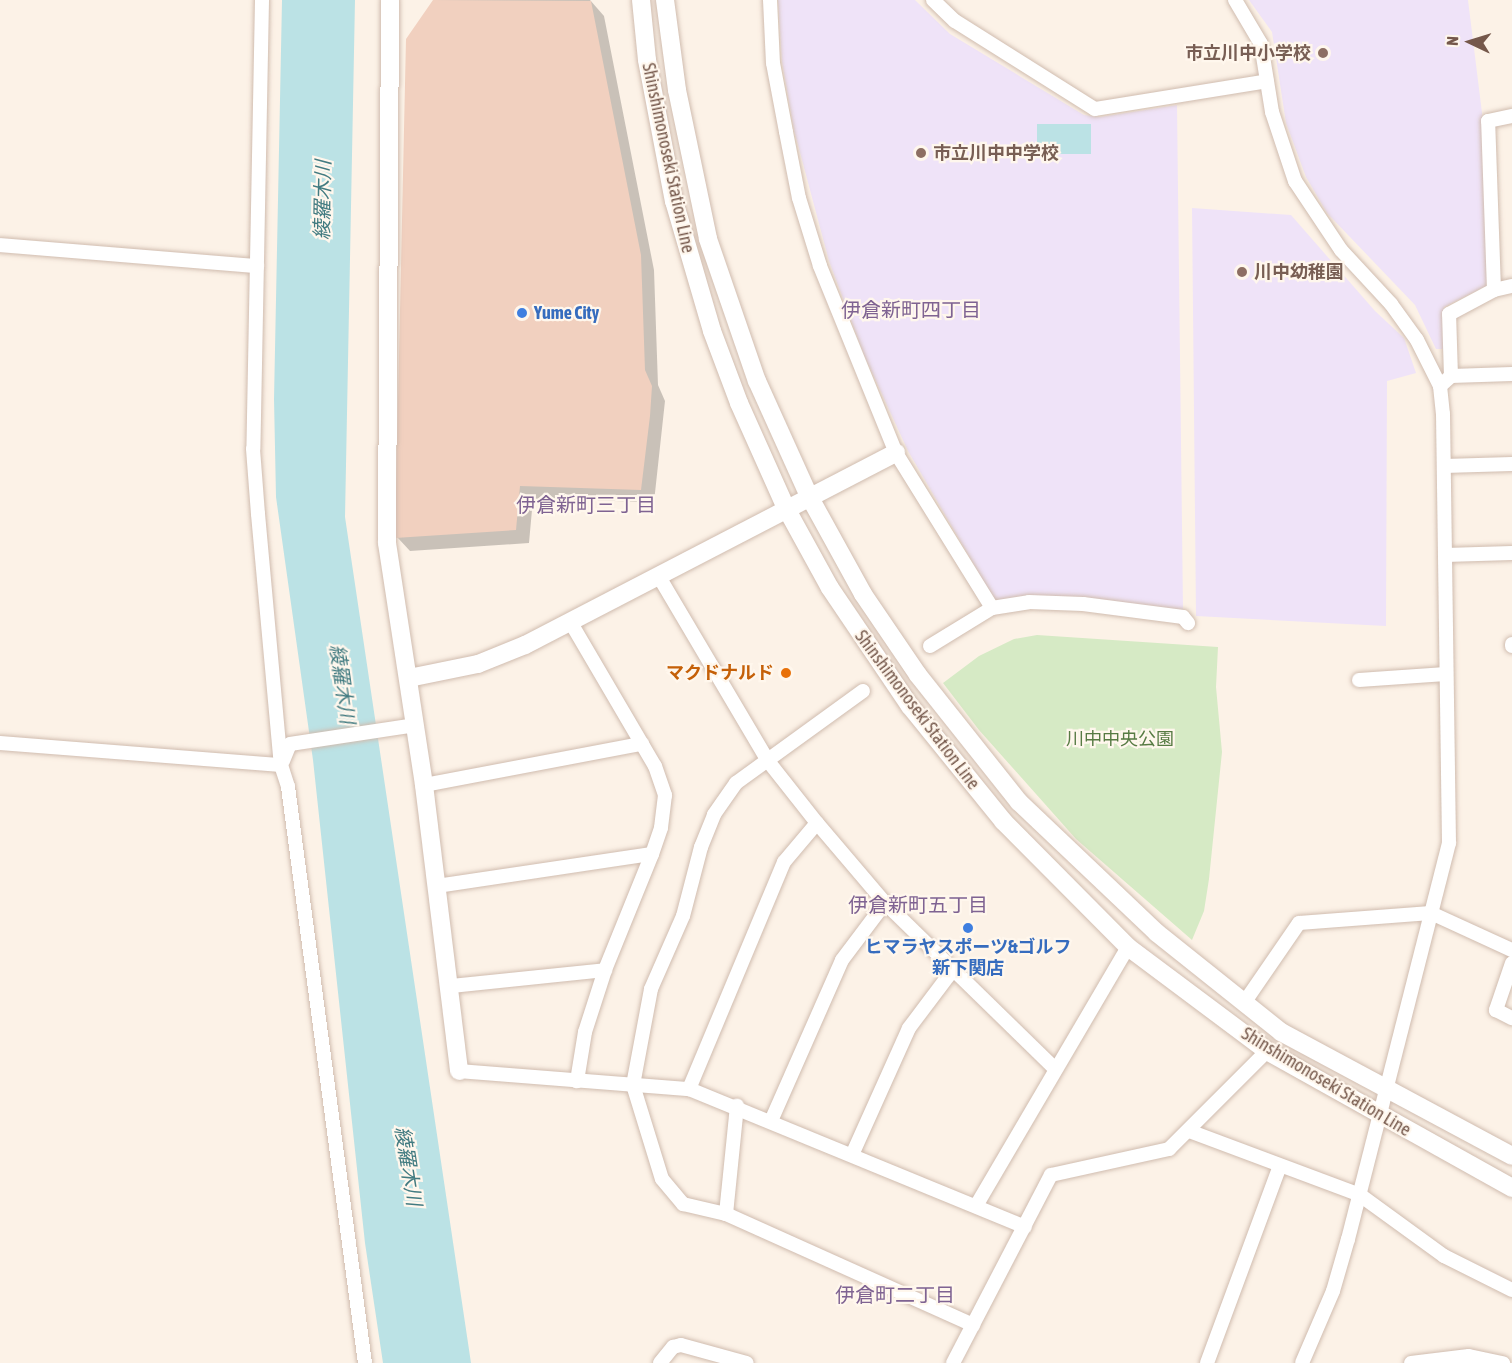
<!DOCTYPE html>
<html>
<head>
<meta charset="utf-8">
<style>
	body { margin:0 }
	#map { position:relative; width:1512px; height:1363px; overflow:hidden; background:#fcf2e7; font-family:"Asap Condensed","Noto Sans JP",sans-serif }
	div>[style] { position:absolute }
	.education>* { inset:0; background:#efe3f8 }
	.green>* { inset:0; background:#d6eac5 }
	.water>* { inset:0; background:#bbe2e5; transform-origin:0 0 }
	.shadow>* { inset:0; background:#0003 }
	.building>* { inset:0; background:#f1d0bf }
	.roads { filter:drop-shadow(0 0 2px #d0bcaf) drop-shadow(0 0 2px #d0bcaf) }
	.street>* { height:14px; margin:-7px; padding:0 7px; transform-origin:7px; border-radius:7px; background:#fff }
	.secondary>* { height:18px; margin:-9px; padding:0 9px; transform-origin:9px; border-radius:9px; background:#fff }
	.dots>* { width:16px; height:16px; translate:-50% -50%; box-sizing:border-box; border:3px solid #fff7ed; border-radius:50% }
	span { translate:-50% -50%; white-space:nowrap; text-align:center; line-height:1.15; -webkit-text-stroke:4.5px #fff7ed; paint-order:stroke }
	.education-label { font-size:18px; color:#785e54; font-weight:700 }
	.right { translate:-100% -50%; text-align:right }
	.left { translate:0 -50%; text-align:left }
	.street-label { font-size:18px; color:#75584b }
	.shop-label { font-size:18px; color:#366cbe; font-weight:700 }
	.food-label { font-size:18px; color:#c56008; font-weight:700 }
	.park-label { font-size:18px; color:#577b43 }
	.water-label { font-size:20px; color:#427b81; font-style:italic }
	.neighbourhood-label { font-size:20px; color:#7f6392 }
	.north { position:absolute; left:1440px; top:12px; width:60px; height:60px; -webkit-text-stroke:4px #fff7ed; paint-order:stroke; rotate:274deg; font-size:16px; font-weight:700; line-height:24px; text-align:center; color:#75584b }
	.north::after { content:''; display:block; margin:auto; width:21px; height:27px; background:#75584b; clip-path:polygon(50% 0,100% 100%,50% 72%,0 100%) }
</style>
</head>
<body>
<div id="map">
	<div class="education">
		<i style="clip-path:polygon(778px 0,915px 0,950px 34px,1084px 115px,1100px 117px,1177px 105px,1183px 610px,1083px 599px,995px 601px,908px 451px,864px 355px,829px 261px,794px 130px,782px 62px)"></i>
		<i style="clip-path:polygon(1249px 0,1468px 0,1483px 121px,1488px 285px,1444px 307px,1444px 349px,1436px 349px,1415px 305px,1327px 213px,1306px 177px,1286px 123px,1272px 32px)"></i>
		<i style="clip-path:polygon(1192px 208px,1291px 215px,1375px 311px,1404px 338px,1416px 373px,1387px 381px,1386px 626px,1196px 616px)"></i>
	</div>
	<div class="green">
		<i style="clip-path:polygon(1037px 635px,1218px 647px,1216px 687px,1222px 752px,1209px 879px,1204px 911px,1192px 940px,1076px 839px,979px 730px,943px 683px,979px 656px,1014px 639px)"></i>
	</div>
	<div class="water">
		<i style="clip-path:polygon(282px 0,355px 0,345px 517px,471px 1363px,383px 1363px,365px 1243px,313px 760px,276px 497px,274px 399px)"></i>
		<i style="left:1091px;top:124px;width:30px;height:54px;rotate:90deg"></i>
	</div>
	<div class="shadow">
		<i style="clip-path:polygon(435px 0,590px 0,604px 16px,654px 270px,658px 385px,665px 401px,654px 502px,533px 499px,529px 543px,410px 551px,397px 537px,407px 40px)"></i>
	</div>
	<div class="building">
		<i style="clip-path:polygon(433px 0,591px 1px,641px 255px,645px 370px,652px 386px,650px 416px,641px 490px,520px 486px,516px 530px,395px 538px,406px 39px)"></i>
	</div>
	<div class="roads">
		<div class="street">
			<i style="left:262px;top:0;width:449px;rotate:91.1deg"></i>
			<i style="left:253px;top:449px;width:65px;rotate:85.6deg"></i>
			<i style="left:258px;top:514px;width:252px;rotate:84.8deg"></i>
			<i style="left:281px;top:765px;width:23px;rotate:72deg"></i>
			<i style="left:288px;top:787px;width:581px;rotate:82.39deg"></i>
			<i style="left:770px;top:0;width:63px;rotate:87.3deg"></i>
			<i style="left:773px;top:63px;width:70px;rotate:79.3deg"></i>
			<i style="left:786px;top:132px;width:67px;rotate:78.9deg"></i>
			<i style="left:799px;top:198px;width:71px;rotate:72.8deg"></i>
			<i style="left:820px;top:266px;width:202px;rotate:67.9deg"></i>
			<i style="left:896px;top:453px;width:182px;rotate:58.2deg"></i>
			<i style="left:933px;top:0;width:30px;rotate:44deg"></i>
			<i style="left:955px;top:21px;width:165px;rotate:32.2deg"></i>
			<i style="left:1095px;top:109px;width:174px;rotate:-9.2deg"></i>
			<i style="left:1235px;top:0;width:51px;rotate:59.4deg"></i>
			<i style="left:1261px;top:44px;width:69px;rotate:80.8deg"></i>
			<i style="left:1272px;top:112px;width:73px;rotate:71.6deg"></i>
			<i style="left:1295px;top:181px;width:83px;rotate:56.3deg"></i>
			<i style="left:1341px;top:250px;width:74px;rotate:47.2deg"></i>
			<i style="left:1391px;top:304px;width:44px;rotate:54.2deg"></i>
			<i style="left:1417px;top:340px;width:51px;rotate:63.4deg"></i>
			<i style="left:1440px;top:386px;width:28px;rotate:84deg"></i>
			<i style="left:1443px;top:414px;width:429px;rotate:89.2deg"></i>
			<i style="left:1449px;top:843px;width:409px;rotate:104.3deg"></i>
			<i style="left:1348px;top:1239px;width:54px;rotate:106.1deg"></i>
			<i style="left:1333px;top:1291px;width:78px;rotate:113.3deg"></i>
			<i style="left:0;top:245px;width:258px;rotate:4.7deg"></i>
			<i style="left:1494px;top:290px;width:169px;rotate:-92deg"></i>
			<i style="left:1488px;top:121px;width:25px;rotate:-12deg"></i>
			<i style="left:1451px;top:376px;width:61px;rotate:-1.9deg"></i>
			<i style="left:1440px;top:386px;width:15px;rotate:-42deg"></i>
			<i style="left:1451px;top:376px;width:62px;rotate:-91.8deg"></i>
			<i style="left:1449px;top:314px;width:51px;rotate:-28.1deg"></i>
			<i style="left:1494px;top:290px;width:18px;rotate:-13deg"></i>
			<i style="left:1444px;top:466px;width:68px;rotate:-1.7deg"></i>
			<i style="left:1445px;top:555px;width:67px;rotate:-1.7deg"></i>
			<i style="left:658px;top:575px;width:216px;rotate:59.4deg"></i>
			<i style="left:768px;top:761px;width:79px;rotate:51.7deg"></i>
			<i style="left:817px;top:823px;width:105px;rotate:49.6deg"></i>
			<i style="left:885px;top:903px;width:238px;rotate:44.3deg"></i>
			<i style="left:571px;top:623px;width:166px;rotate:59.6deg"></i>
			<i style="left:655px;top:766px;width:31px;rotate:71deg"></i>
			<i style="left:665px;top:795px;width:33px;rotate:97deg"></i>
			<i style="left:661px;top:828px;width:28px;rotate:109deg"></i>
			<i style="left:652px;top:854px;width:125px;rotate:112.1deg"></i>
			<i style="left:605px;top:970px;width:65px;rotate:107.9deg"></i>
			<i style="left:585px;top:1032px;width:50px;rotate:99.3deg"></i>
			<i style="left:1512px;top:644px;width:2px;rotate:90deg"></i>
			<i style="left:930px;top:646px;width:73px;rotate:-31.5deg"></i>
			<i style="left:992px;top:608px;width:37px;rotate:-9deg"></i>
			<i style="left:1029px;top:602px;width:54px;rotate:2.1deg"></i>
			<i style="left:1083px;top:604px;width:101px;rotate:7.4deg"></i>
			<i style="left:1183px;top:617px;width:8px;rotate:50deg"></i>
			<i style="left:1359px;top:680px;width:87px;rotate:-3.9deg"></i>
			<i style="left:863px;top:691px;width:157px;rotate:144.1deg"></i>
			<i style="left:736px;top:783px;width:39px;rotate:125deg"></i>
			<i style="left:714px;top:815px;width:35px;rotate:112deg"></i>
			<i style="left:701px;top:847px;width:71px;rotate:104.6deg"></i>
			<i style="left:683px;top:916px;width:80px;rotate:113.7deg"></i>
			<i style="left:651px;top:989px;width:98px;rotate:100.6deg"></i>
			<i style="left:633px;top:1085px;width:98px;rotate:72.9deg"></i>
			<i style="left:662px;top:1179px;width:33px;rotate:50deg"></i>
			<i style="left:683px;top:1204px;width:44px;rotate:13.1deg"></i>
			<i style="left:726px;top:1214px;width:271px;rotate:24.2deg"></i>
			<i style="left:0;top:743px;width:282px;rotate:4.5deg"></i>
			<i style="left:283px;top:761px;width:18px;rotate:-68deg"></i>
			<i style="left:290px;top:744px;width:127px;rotate:-8.6deg"></i>
			<i style="left:424px;top:785px;width:222px;rotate:-10.7deg"></i>
			<i style="left:437px;top:886px;width:217px;rotate:-8.5deg"></i>
			<i style="left:1512px;top:963px;width:50px;rotate:108.8deg"></i>
			<i style="left:1496px;top:1010px;width:18px;rotate:27deg"></i>
			<i style="left:451px;top:986px;width:155px;rotate:-5.9deg"></i>
			<i style="left:1244px;top:1003px;width:97px;rotate:-55.5deg"></i>
			<i style="left:1299px;top:923px;width:132px;rotate:-4.3deg"></i>
			<i style="left:1431px;top:913px;width:89px;rotate:24.6deg"></i>
			<i style="left:459px;top:1071px;width:231px;rotate:4.5deg"></i>
			<i style="left:689px;top:1089px;width:363px;rotate:22.3deg"></i>
			<i style="left:689px;top:1089px;width:246px;rotate:-67.3deg"></i>
			<i style="left:784px;top:862px;width:51px;rotate:-49.8deg"></i>
			<i style="left:771px;top:1121px;width:176px;rotate:-66.2deg"></i>
			<i style="left:842px;top:960px;width:71px;rotate:-53deg"></i>
			<i style="left:1189px;top:1131px;width:183px;rotate:20.5deg"></i>
			<i style="left:1360px;top:1195px;width:104px;rotate:36deg"></i>
			<i style="left:1444px;top:1256px;width:76px;rotate:26.6deg"></i>
			<i style="left:852px;top:1155px;width:139px;rotate:-65.8deg"></i>
			<i style="left:909px;top:1028px;width:71px;rotate:-53deg"></i>
			<i style="left:976px;top:1206px;width:300px;rotate:-59.6deg"></i>
			<i style="left:726px;top:1214px;width:109px;rotate:-84.2deg"></i>
			<i style="left:660px;top:1363px;width:21px;rotate:-51deg"></i>
			<i style="left:673px;top:1347px;width:8px;rotate:-14deg"></i>
			<i style="left:681px;top:1345px;width:68px;rotate:15.3deg"></i>
			<i style="left:953px;top:1363px;width:212px;rotate:-62.5deg"></i>
			<i style="left:1051px;top:1175px;width:121px;rotate:-12.4deg"></i>
			<i style="left:1169px;top:1149px;width:139px;rotate:-45deg"></i>
			<i style="left:1207px;top:1363px;width:210px;rotate:-69.7deg"></i>
			<i style="left:1411px;top:1363px;width:58px;rotate:-6.9deg"></i>
			<i style="left:1469px;top:1356px;width:35px;rotate:12deg"></i>
		</div>
		<div class="secondary">
			<i style="left:390px;top:0;width:543px;rotate:90.32deg"></i>
			<i style="left:387px;top:543px;width:245px;rotate:81.3deg"></i>
			<i style="left:424px;top:785px;width:288px;rotate:83deg"></i>
			<i style="left:641px;top:0;width:60px;rotate:84.3deg"></i>
			<i style="left:647px;top:60px;width:144px;rotate:79.2deg"></i>
			<i style="left:674px;top:201px;width:135px;rotate:73.7deg"></i>
			<i style="left:712px;top:331px;width:77px;rotate:69.4deg"></i>
			<i style="left:739px;top:403px;width:115px;rotate:65.9deg"></i>
			<i style="left:786px;top:508px;width:91px;rotate:61.2deg"></i>
			<i style="left:830px;top:588px;width:143px;rotate:55.9deg"></i>
			<i style="left:910px;top:706px;width:148px;rotate:51deg"></i>
			<i style="left:1003px;top:821px;width:177px;rotate:45.2deg"></i>
			<i style="left:1128px;top:947px;width:174px;rotate:36.8deg"></i>
			<i style="left:1267px;top:1051px;width:281px;rotate:29.2deg"></i>
			<i style="left:665px;top:0;width:91px;rotate:82.4deg"></i>
			<i style="left:677px;top:90px;width:152px;rotate:78.2deg"></i>
			<i style="left:708px;top:239px;width:150px;rotate:71deg"></i>
			<i style="left:757px;top:381px;width:126px;rotate:65.7deg"></i>
			<i style="left:809px;top:496px;width:112px;rotate:61.1deg"></i>
			<i style="left:863px;top:594px;width:98px;rotate:55.8deg"></i>
			<i style="left:918px;top:675px;width:162px;rotate:51.5deg"></i>
			<i style="left:1019px;top:802px;width:190px;rotate:43.5deg"></i>
			<i style="left:1157px;top:933px;width:159px;rotate:38.6deg"></i>
			<i style="left:1281px;top:1032px;width:262px;rotate:28.2deg"></i>
			<i style="left:409px;top:678px;width:70px;rotate:-11.5deg"></i>
			<i style="left:478px;top:664px;width:51px;rotate:-22deg"></i>
			<i style="left:525px;top:645px;width:418px;rotate:-27.4deg"></i>
		</div>
	</div>
	<div class="dots">
		<i style="left:1323px;top:53px;background:#8d6e63"></i>
		<i style="left:921px;top:153px;background:#8d6e63"></i>
		<i style="left:1242px;top:272px;background:#8d6e63"></i>
		<i style="left:522px;top:313px;background:#3f7fe0"></i>
		<i style="left:786px;top:673px;background:#e8710a"></i>
		<i style="left:968px;top:928px;background:#3f7fe0"></i>
	</div>
	<div class="education-label">
		<span class="right" style="left:1311px;top:53px">市立川中小学校</span>
		<span class="left" style="left:933px;top:153px">市立川中中学校</span>
		<span class="left" style="left:1254px;top:272px">川中幼稚園</span>
	</div>
	<div class="street-label">
		<span style="left:668px;top:158px;rotate:78deg">Shinshimonoseki Station Line</span>
		<span style="left:917px;top:710px;rotate:53deg">Shinshimonoseki Station Line</span>
		<span style="left:1326px;top:1082px;rotate:31deg">Shinshimonoseki Station Line</span>
	</div>
	<div class="shop-label">
		<span class="left" style="left:534px;top:313px">Yume City</span>
		<span style="left:968px;top:958px">ヒマラヤスポーツ&amp;ゴルフ<br>新下関店</span>
	</div>
	<div class="food-label">
		<span class="right" style="left:774px;top:673px">マクドナルド</span>
	</div>
	<div class="park-label">
		<span style="left:1120px;top:739px">川中中央公園</span>
	</div>
	<div class="water-label">
		<span style="left:322px;top:200px;rotate:-89deg">綾羅木川</span>
		<span style="left:343px;top:684px;rotate:82deg">綾羅木川</span>
		<span style="left:409px;top:1166px;rotate:81deg">綾羅木川</span>
	</div>
	<div class="neighbourhood-label">
		<span style="left:911px;top:309px">伊倉新町四丁目</span>
		<span style="left:586px;top:504px">伊倉新町三丁目</span>
		<span style="left:918px;top:904px">伊倉新町五丁目</span>
		<span style="left:895px;top:1294px">伊倉町二丁目</span>
	</div>
	<div class="north">N</div>
</div>
</body>
</html>
